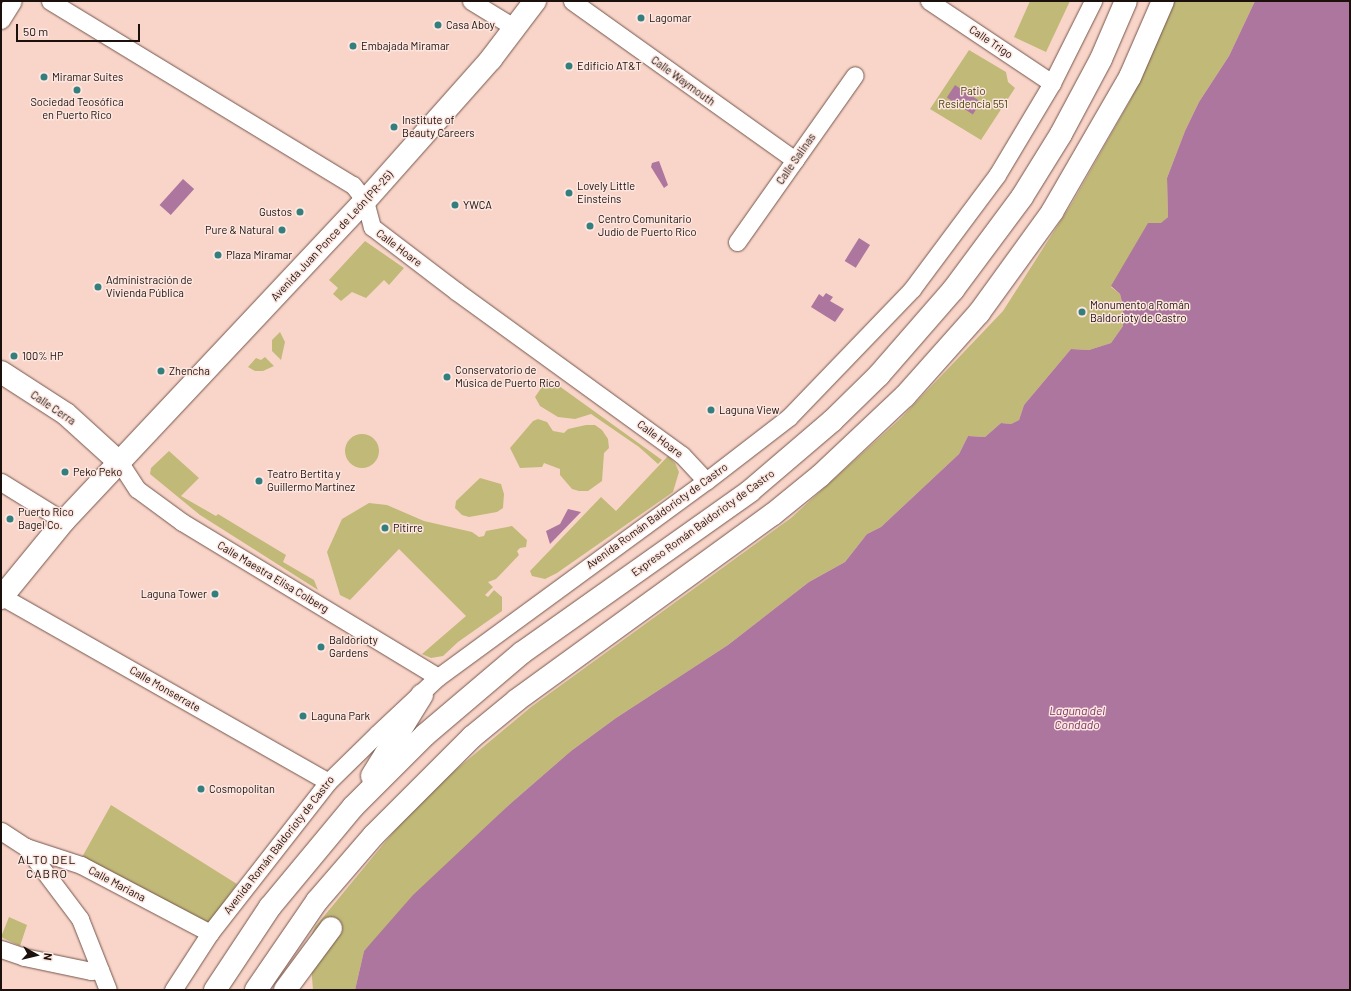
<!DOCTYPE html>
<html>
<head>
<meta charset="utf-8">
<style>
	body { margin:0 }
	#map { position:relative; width:1351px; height:991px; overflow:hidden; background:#f9d5c9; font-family:Barlow,sans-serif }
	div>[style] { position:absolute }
	.green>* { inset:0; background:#c1b978 }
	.round { border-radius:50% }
	.water>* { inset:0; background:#ad769e; transform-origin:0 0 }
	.roads { filter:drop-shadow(0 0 1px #74554b) drop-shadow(0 0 1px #74554b) }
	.street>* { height:17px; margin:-8.5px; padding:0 8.5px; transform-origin:8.5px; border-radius:8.5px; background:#fff }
	.secondary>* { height:22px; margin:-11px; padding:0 11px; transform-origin:11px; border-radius:11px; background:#fff }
	.primary>* { height:22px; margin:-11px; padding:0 11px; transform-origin:11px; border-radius:11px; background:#fff }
	.highway>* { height:22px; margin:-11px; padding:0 11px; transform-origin:11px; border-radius:11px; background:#fff }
	.dots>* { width:11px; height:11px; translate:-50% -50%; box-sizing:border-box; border:2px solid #fce6df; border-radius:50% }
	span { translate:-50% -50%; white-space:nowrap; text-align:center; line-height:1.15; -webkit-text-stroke:3px #fce6df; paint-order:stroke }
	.poi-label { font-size:11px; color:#1c100c }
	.left { translate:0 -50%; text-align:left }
	.right { translate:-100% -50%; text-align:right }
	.street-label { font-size:11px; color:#1c100c }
	.park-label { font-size:11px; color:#433c04 }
	.water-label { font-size:12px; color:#773367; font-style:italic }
	.neighbourhood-label { font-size:12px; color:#1c100c; letter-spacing:1px }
	.frame { position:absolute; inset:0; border:2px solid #1c100c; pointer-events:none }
	.north { position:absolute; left:16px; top:935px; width:40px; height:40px; -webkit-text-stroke:3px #fce6df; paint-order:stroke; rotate:98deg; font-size:11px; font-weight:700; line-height:16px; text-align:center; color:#1c100c }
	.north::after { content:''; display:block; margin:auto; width:14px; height:18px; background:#1c100c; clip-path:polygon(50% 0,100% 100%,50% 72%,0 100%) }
	.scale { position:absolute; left:16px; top:24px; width:124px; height:18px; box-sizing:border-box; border:2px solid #1c100c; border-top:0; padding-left:5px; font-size:12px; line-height:14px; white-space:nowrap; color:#1c100c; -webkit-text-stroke:3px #fce6df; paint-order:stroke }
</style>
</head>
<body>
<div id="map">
	<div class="green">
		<i style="clip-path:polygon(1030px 1px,1070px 1px,1046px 52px,1014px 37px)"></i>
		<i style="clip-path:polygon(1173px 1px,1255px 1px,1229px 56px,1199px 102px,1185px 131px,1167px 178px,1168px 217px,1162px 223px,1154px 224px,1111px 287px,1120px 294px,1123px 306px,1123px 326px,1111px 343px,1089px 350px,1071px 349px,1024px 405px,1019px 420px,1011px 424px,1001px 423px,985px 437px,968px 436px,959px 454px,881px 527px,867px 534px,845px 562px,809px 582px,728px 645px,616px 718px,571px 751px,510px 804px,364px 951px,355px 990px,313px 990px,309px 940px,315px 927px,400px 824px,446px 778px,531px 707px,791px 518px,900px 419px,1003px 311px,1072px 203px,1131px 99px)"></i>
		<i style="clip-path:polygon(969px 50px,1006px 72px,1008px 82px,1015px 88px,981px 140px,930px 109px)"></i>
		<i style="clip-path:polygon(365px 241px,404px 268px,389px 285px,384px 280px,366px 298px,352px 292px,341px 301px,333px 294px,338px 288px,329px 280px)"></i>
		<i style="clip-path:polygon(280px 332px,285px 342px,281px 360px,272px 351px,272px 340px)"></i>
		<i style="clip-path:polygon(265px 357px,274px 366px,263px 371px,255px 371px,248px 367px,256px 358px,261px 360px)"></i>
		<i style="clip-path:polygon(548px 378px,662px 460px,658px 464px,639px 447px,591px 414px,575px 419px,558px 417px,540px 406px,535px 397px)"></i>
		<i style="clip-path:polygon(538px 419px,547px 422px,553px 431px,564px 433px,568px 429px,586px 425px,595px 425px,602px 430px,608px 439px,609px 448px,604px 453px,602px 481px,588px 491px,579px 491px,572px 489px,560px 475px,560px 469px,544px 463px,542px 467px,520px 468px,510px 448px,533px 421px)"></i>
		<i class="round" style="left:345px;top:434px;width:34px;height:34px"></i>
		<i style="clip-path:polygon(169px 451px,199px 478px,181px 496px,216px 516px,218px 514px,286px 555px,283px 562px,314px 580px,318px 590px,200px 515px,150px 474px,151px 468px)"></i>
		<i style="clip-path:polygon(668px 456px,675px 463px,679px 472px,673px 492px,557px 573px,545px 579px,532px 576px,530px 571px,601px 497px,616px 511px)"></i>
		<i style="clip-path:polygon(480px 478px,501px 484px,504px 494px,503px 508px,497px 512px,469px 517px,462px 515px,455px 508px,456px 501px)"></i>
		<i style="clip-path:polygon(369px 503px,387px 505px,424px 521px,472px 532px,479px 537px,484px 536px,486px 531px,512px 526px,527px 540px,526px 547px,520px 548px,517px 551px,519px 555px,496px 579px,488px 582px,493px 587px,485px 595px,488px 597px,494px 590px,502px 597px,502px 611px,458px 642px,443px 656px,431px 658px,422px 654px,466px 616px,399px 549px,350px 600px,340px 595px,327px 552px,342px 519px)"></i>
		<i style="clip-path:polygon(111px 805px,237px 884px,208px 925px,81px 859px)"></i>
		<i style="clip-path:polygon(9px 917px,27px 925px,20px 946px,1px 937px)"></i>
	</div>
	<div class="water">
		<i style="clip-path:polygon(1255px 1px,1350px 1px,1350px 990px,355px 990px,364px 951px,413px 895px,510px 804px,571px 751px,616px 718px,728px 645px,809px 582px,845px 562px,867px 534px,881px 527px,959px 454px,968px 436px,985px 437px,1001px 423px,1011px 424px,1019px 420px,1024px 405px,1071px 349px,1089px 350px,1111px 343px,1123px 326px,1123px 306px,1120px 294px,1111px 286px,1148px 223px,1161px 223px,1168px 217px,1167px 178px,1185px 131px,1199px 102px,1229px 56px)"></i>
		<i style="left:955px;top:85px;width:31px;height:15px;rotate:33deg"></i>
		<i style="clip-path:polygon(659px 161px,668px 185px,664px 188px,651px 167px,652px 163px)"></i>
		<i style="left:183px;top:179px;width:15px;height:35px;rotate:42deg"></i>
		<i style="left:859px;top:238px;width:13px;height:27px;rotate:32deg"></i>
		<i style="clip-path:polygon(826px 293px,833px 297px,830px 301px,844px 309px,835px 322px,811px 307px,819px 294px,823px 297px)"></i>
		<i style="clip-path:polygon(568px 509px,581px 512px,550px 544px,546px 531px,560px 524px)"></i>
	</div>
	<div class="roads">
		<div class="street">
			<i style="left:50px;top:1px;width:354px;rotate:31.3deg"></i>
			<i style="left:353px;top:185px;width:20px;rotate:53deg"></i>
			<i style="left:365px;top:201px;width:27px;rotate:75deg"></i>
			<i style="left:372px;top:227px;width:106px;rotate:37.3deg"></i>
			<i style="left:456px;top:291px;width:279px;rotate:36deg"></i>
			<i style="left:682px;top:455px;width:35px;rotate:47deg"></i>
			<i style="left:471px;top:1px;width:52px;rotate:31.5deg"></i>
			<i style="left:572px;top:1px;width:274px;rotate:35.5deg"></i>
			<i style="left:929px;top:1px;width:148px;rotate:33.7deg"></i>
			<i style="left:1px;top:20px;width:22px;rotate:-58deg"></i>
			<i style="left:737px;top:242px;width:204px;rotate:-54.8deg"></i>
			<i style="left:120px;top:463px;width:31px;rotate:57deg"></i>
			<i style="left:137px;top:489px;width:56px;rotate:36.3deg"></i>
			<i style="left:182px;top:522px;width:299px;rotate:31.2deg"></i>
			<i style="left:1px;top:482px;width:74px;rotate:31.8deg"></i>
			<i style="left:1px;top:596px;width:376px;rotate:29.6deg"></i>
			<i style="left:1px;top:831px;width:30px;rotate:33deg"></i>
			<i style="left:26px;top:847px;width:58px;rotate:18.1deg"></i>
			<i style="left:81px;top:865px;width:146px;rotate:27.8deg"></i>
			<i style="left:26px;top:847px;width:90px;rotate:53.1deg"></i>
			<i style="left:80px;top:919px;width:76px;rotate:68.5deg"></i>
			<i style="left:1px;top:949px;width:24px;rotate:19deg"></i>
			<i style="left:24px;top:957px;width:68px;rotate:11.8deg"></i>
			<i style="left:91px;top:971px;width:9px;rotate:-6deg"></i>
			<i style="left:173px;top:990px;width:68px;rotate:-57deg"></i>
			<i style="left:210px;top:933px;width:192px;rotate:-52deg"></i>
			<i style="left:328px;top:782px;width:69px;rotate:-44.4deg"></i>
			<i style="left:377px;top:734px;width:83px;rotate:-43.1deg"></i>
			<i style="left:438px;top:677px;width:332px;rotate:-36.2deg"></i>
			<i style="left:706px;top:481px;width:105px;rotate:-37.6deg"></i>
			<i style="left:789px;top:417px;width:178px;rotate:-46.1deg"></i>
			<i style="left:912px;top:289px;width:142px;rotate:-53.3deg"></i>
			<i style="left:997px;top:175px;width:107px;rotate:-59.1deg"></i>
			<i style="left:1052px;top:83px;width:92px;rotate:-63.4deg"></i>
		</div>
		<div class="secondary">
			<i style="left:1px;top:372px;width:77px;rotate:32.9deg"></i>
			<i style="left:66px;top:414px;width:73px;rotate:42.2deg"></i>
		</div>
		<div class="primary">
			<i style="left:1px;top:598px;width:99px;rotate:-50.7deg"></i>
			<i style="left:64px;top:521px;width:439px;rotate:-46.8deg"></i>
			<i style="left:365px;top:201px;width:190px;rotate:-48.4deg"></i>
			<i style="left:491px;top:59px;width:73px;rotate:-52.8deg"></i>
		</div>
		<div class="highway">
			<i style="left:372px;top:776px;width:95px;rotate:-58.3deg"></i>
			<i style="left:215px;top:990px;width:100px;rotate:-56.5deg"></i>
			<i style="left:270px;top:907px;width:130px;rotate:-50.3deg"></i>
			<i style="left:353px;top:807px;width:102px;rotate:-45deg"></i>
			<i style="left:425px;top:735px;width:128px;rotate:-40.3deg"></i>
			<i style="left:523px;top:652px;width:278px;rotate:-35.3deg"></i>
			<i style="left:750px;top:491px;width:108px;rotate:-40.5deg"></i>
			<i style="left:832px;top:421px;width:66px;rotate:-44.4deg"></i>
			<i style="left:879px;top:375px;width:113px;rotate:-49deg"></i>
			<i style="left:953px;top:290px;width:116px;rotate:-53.4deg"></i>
			<i style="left:1022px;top:197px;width:74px;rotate:-58.2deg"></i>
			<i style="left:1061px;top:134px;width:85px;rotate:-61.9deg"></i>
			<i style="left:1101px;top:59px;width:63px;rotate:-66.7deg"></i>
			<i style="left:256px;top:990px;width:108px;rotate:-55.6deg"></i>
			<i style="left:317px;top:901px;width:87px;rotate:-49.2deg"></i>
			<i style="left:374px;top:835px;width:139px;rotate:-45deg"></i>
			<i style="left:472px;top:737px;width:58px;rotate:-39.4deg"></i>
			<i style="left:517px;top:700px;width:315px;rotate:-36deg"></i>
			<i style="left:772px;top:515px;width:62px;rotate:-39.1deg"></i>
			<i style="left:820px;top:476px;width:117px;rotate:-43.3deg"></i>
			<i style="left:905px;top:396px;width:111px;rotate:-48.3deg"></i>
			<i style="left:979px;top:313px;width:125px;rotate:-54.1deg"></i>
			<i style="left:1052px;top:212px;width:156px;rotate:-60deg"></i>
			<i style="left:1130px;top:77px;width:83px;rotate:-66.5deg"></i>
			<i style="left:285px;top:990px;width:77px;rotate:-53.4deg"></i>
		</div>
	</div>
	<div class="dots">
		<i style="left:641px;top:18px;background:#357e7e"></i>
		<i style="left:438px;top:25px;background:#357e7e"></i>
		<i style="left:353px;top:46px;background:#357e7e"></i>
		<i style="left:569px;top:66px;background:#357e7e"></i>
		<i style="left:44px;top:77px;background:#357e7e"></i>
		<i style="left:77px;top:90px;background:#357e7e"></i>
		<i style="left:394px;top:127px;background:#357e7e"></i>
		<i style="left:569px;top:193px;background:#357e7e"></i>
		<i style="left:455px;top:205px;background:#357e7e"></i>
		<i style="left:300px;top:212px;background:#357e7e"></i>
		<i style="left:590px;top:226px;background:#357e7e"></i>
		<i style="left:282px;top:230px;background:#357e7e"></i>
		<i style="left:218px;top:255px;background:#357e7e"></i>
		<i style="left:98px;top:287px;background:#357e7e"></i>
		<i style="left:1082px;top:312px;background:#357e7e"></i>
		<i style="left:14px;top:356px;background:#357e7e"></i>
		<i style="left:161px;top:371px;background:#357e7e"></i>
		<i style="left:447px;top:377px;background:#357e7e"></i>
		<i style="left:711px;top:410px;background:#357e7e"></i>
		<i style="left:65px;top:472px;background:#357e7e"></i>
		<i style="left:259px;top:481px;background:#357e7e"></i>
		<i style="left:10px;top:519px;background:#357e7e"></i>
		<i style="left:385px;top:528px;background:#357e7e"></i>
		<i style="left:215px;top:594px;background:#357e7e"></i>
		<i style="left:321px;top:647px;background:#357e7e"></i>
		<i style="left:303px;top:716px;background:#357e7e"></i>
		<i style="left:201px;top:789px;background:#357e7e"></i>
	</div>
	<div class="poi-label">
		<span class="left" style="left:649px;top:18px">Lagomar</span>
		<span class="left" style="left:446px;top:25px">Casa Aboy</span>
		<span class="left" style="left:361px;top:46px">Embajada Miramar</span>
		<span class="left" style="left:577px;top:66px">Edificio AT&amp;T</span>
		<span class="left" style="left:52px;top:77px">Miramar Suites</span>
		<span style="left:77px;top:109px">Sociedad Teosófica<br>en Puerto Rico</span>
		<span class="left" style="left:402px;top:127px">Institute of<br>Beauty Careers</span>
		<span class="left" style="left:577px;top:193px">Lovely Little<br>Einsteins</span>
		<span class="left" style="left:463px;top:205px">YWCA</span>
		<span class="right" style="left:292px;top:212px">Gustos</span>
		<span class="left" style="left:598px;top:226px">Centro Comunitario<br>Judío de Puerto Rico</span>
		<span class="right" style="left:274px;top:230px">Pure &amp; Natural</span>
		<span class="left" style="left:226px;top:255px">Plaza Miramar</span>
		<span class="left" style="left:106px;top:287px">Administración de<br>Vivienda Pública</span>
		<span class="left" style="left:1090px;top:312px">Monumento a Román<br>Baldorioty de Castro</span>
		<span class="left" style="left:22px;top:356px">100% HP</span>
		<span class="left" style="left:169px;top:371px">Zhencha</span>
		<span class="left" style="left:455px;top:377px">Conservatorio de<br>Música de Puerto Rico</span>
		<span class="left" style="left:719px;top:410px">Laguna View</span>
		<span class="left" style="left:73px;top:472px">Peko Peko</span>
		<span class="left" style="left:267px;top:481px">Teatro Bertita y<br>Guillermo Martínez</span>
		<span class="left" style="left:18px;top:519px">Puerto Rico<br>Bagel Co.</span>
		<span class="left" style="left:393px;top:528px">Pitirre</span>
		<span class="right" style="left:207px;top:594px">Laguna Tower</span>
		<span class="left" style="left:329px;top:647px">Baldorioty<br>Gardens</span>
		<span class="left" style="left:311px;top:716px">Laguna Park</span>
		<span class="left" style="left:209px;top:789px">Cosmopolitan</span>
	</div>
	<div class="street-label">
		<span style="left:991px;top:42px;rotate:34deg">Calle Trigo</span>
		<span style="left:683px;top:81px;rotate:36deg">Calle Waymouth</span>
		<span style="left:796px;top:159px;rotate:-55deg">Calle Salinas</span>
		<span style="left:332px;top:236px;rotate:-47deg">Avenida Juan Ponce de León (PR-25)</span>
		<span style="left:399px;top:248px;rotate:37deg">Calle Hoare</span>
		<span style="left:53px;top:408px;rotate:34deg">Calle Cerra</span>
		<span style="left:660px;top:439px;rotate:37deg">Calle Hoare</span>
		<span style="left:657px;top:516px;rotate:-36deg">Avenida Román Baldorioty de Castro</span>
		<span style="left:703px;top:523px;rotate:-36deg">Expreso Román Baldorioty de Castro</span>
		<span style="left:273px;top:577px;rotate:31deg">Calle Maestra Elisa Colberg</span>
		<span style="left:165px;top:689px;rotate:30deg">Calle Monserrate</span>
		<span style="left:279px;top:845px;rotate:-52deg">Avenida Román Baldorioty de Castro</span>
		<span style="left:117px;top:884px;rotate:28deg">Calle Mariana</span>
	</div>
	<div class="park-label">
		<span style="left:973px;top:98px">Patio<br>Residencia 551</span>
	</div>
	<div class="water-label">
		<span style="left:1077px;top:718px">Laguna del<br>Condado</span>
	</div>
	<div class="neighbourhood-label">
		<span style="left:47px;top:867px">ALTO DEL<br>CABRO</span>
	</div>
	<div class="frame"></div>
	<div class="north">N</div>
	<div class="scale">50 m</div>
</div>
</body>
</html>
